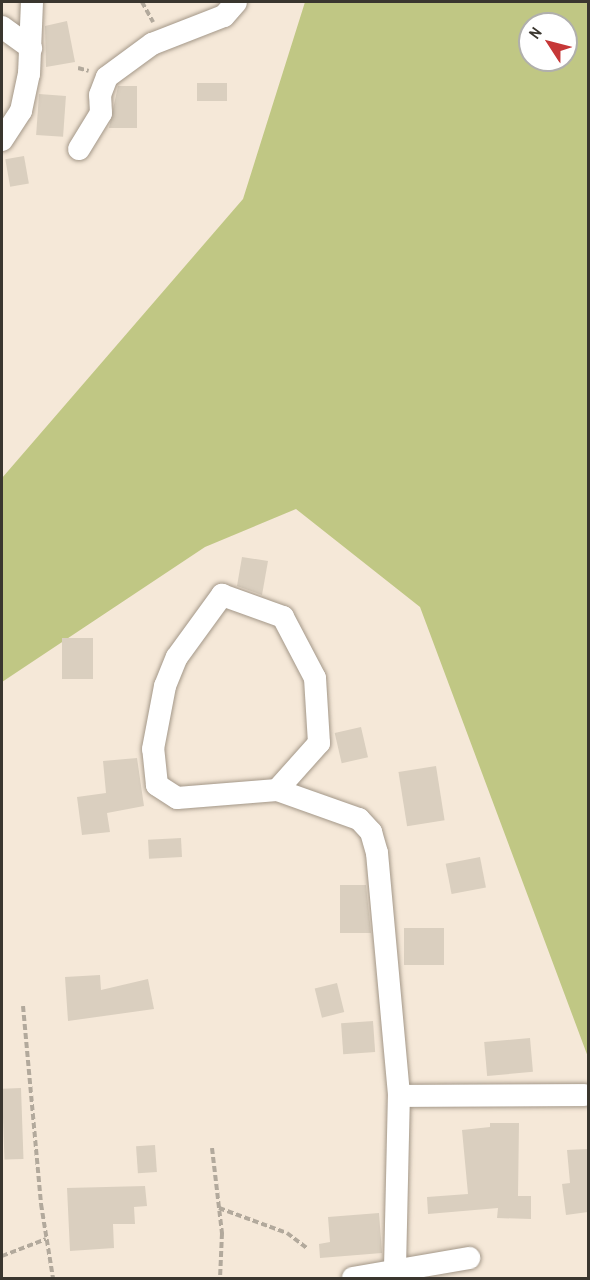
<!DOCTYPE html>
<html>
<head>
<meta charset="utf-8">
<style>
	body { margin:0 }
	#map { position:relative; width:590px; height:1280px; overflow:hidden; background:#f5e8d8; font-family:"Archivo Narrow",sans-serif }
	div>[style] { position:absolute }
	.green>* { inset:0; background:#c0c784 }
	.building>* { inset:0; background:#dacfbf; transform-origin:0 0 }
	.path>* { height:4px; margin-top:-2px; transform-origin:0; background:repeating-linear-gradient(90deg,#b2a99c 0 6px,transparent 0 9px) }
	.roads { filter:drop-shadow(0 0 2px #a39788) drop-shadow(0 0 2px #a39788) }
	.street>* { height:22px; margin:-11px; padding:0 11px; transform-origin:11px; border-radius:11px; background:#fff }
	span { translate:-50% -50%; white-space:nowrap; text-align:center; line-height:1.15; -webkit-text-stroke:6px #fff; paint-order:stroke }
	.frame { position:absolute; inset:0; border:3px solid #3a362f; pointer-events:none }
	.north { position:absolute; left:518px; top:12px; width:60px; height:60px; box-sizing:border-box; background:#fff; border:2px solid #b0afac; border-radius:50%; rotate:306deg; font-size:16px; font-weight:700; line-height:24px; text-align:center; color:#3a362f }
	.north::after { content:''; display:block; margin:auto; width:21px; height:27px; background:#c63737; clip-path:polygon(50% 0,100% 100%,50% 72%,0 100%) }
</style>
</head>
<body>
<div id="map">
	<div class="green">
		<i style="clip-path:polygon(evenodd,305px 2px,588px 2px,588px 1057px,420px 607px,296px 509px,205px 547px,2px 682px,2px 478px,243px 199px,305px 2px,530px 24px,566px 24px,566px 60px,530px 60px,530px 24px)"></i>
	</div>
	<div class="building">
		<i style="clip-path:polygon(67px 21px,75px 62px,46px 67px,45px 26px)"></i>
		<i style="left:197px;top:83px;width:30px;height:18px"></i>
		<i style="clip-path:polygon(118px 86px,137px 86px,137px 128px,109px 128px)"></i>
		<i style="left:39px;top:94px;width:27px;height:41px;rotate:4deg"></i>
		<i style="left:24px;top:156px;width:28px;height:19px;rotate:80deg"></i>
		<i style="clip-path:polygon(242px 557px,268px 561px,262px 595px,237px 586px)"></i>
		<i style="left:62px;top:638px;width:31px;height:41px"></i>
		<i style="left:361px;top:727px;width:31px;height:27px;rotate:77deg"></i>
		<i style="clip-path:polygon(137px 758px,144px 806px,107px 813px,110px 832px,82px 835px,77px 797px,106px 793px,103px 761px)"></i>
		<i style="left:436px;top:766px;width:55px;height:38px;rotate:81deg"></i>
		<i style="left:181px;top:838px;width:19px;height:33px;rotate:87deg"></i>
		<i style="left:480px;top:857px;width:31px;height:35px;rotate:79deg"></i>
		<i style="clip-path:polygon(340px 885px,366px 885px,371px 933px,340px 933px)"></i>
		<i style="left:444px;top:928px;width:37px;height:40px;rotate:90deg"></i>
		<i style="clip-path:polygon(100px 975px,101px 990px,148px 979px,154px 1009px,68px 1021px,65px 977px)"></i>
		<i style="left:337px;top:983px;width:30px;height:23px;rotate:76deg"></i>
		<i style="left:373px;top:1021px;width:31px;height:32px;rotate:86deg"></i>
		<i style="left:530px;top:1038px;width:34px;height:46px;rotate:85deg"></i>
		<i style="left:21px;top:1088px;width:71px;height:19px;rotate:88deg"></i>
		<i style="clip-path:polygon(490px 1123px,519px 1123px,518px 1196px,531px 1196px,531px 1219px,497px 1218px,498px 1208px,428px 1214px,427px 1197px,468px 1194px,462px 1130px,490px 1127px)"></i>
		<i style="left:155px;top:1145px;width:27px;height:19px;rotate:86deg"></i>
		<i style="clip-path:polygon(588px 1149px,588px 1212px,566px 1215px,562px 1184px,570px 1183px,567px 1150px)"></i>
		<i style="clip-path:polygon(145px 1186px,147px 1206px,134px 1207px,135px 1224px,113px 1224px,114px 1248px,70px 1251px,67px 1188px)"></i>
		<i style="clip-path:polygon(379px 1213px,382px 1253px,320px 1258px,319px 1244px,330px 1242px,328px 1217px)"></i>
	</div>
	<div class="path">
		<i style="left:142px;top:2px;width:23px;rotate:61deg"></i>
		<i style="left:78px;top:68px;width:11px;rotate:15deg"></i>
		<i style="left:23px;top:1006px;width:199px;rotate:84.8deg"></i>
		<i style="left:41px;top:1204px;width:75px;rotate:80.8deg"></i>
		<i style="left:212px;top:1148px;width:86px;rotate:83.3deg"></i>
		<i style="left:222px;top:1233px;width:45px;rotate:92.5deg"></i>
		<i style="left:219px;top:1208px;width:72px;rotate:20.2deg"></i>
		<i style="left:287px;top:1233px;width:25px;rotate:37deg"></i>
		<i style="left:2px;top:1256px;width:47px;rotate:-21.1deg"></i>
	</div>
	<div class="roads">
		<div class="street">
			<i style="left:2px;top:27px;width:36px;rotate:36deg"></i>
			<i style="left:2px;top:140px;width:35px;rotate:-57deg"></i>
			<i style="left:21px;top:111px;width:38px;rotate:-78deg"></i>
			<i style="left:29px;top:74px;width:72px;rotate:-87.6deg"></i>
			<i style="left:79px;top:149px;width:42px;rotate:-58.6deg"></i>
			<i style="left:101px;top:113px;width:18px;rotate:-93deg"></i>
			<i style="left:100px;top:95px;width:19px;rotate:-69deg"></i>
			<i style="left:107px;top:77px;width:56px;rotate:-36.3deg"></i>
			<i style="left:152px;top:44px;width:77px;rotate:-21.3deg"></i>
			<i style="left:224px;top:16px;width:18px;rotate:-49deg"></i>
			<i style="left:222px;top:595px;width:65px;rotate:19.8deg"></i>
			<i style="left:283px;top:617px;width:69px;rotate:62.3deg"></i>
			<i style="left:315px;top:678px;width:65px;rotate:86.5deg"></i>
			<i style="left:319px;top:743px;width:63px;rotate:131.8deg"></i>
			<i style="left:277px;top:790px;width:100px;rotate:175.4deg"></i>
			<i style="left:177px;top:798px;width:24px;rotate:-147deg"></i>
			<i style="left:157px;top:785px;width:36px;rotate:-96deg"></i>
			<i style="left:153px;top:749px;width:64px;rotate:-79.2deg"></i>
			<i style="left:165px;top:686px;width:31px;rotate:-68deg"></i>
			<i style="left:177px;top:657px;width:77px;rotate:-54deg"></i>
			<i style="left:277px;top:790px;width:87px;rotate:19.5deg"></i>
			<i style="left:359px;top:819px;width:18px;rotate:47deg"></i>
			<i style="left:371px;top:832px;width:22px;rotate:74deg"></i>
			<i style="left:377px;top:853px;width:244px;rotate:84.8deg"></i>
			<i style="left:395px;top:1268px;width:172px;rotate:-88.7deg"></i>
			<i style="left:399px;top:1096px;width:185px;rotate:-0.3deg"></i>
			<i style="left:353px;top:1278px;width:118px;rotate:-9.8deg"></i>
		</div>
	</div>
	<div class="frame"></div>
	<div class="north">N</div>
</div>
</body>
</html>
